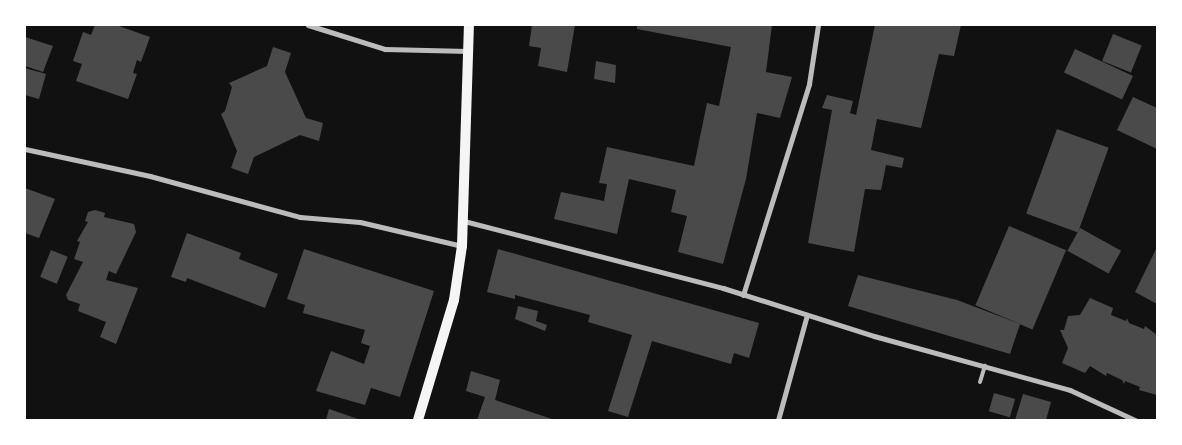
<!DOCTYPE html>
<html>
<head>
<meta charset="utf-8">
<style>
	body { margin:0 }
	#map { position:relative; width:1182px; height:445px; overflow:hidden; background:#111; font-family:"Asap Condensed",sans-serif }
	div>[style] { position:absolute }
	.building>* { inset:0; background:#4a4a4a; transform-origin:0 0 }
	.service>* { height:4px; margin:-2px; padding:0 2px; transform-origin:2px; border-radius:2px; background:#bcbcbc }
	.minor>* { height:5px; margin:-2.5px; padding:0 2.5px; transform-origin:2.5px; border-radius:2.5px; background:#bcbcbc }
	.secondary>* { height:10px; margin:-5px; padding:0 5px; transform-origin:5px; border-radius:5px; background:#f5f5f5 }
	span { translate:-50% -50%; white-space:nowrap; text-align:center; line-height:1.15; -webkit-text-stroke:5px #fff; paint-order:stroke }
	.frame { position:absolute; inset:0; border:26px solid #fff; pointer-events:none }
</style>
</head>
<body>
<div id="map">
	<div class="building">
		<i style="clip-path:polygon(95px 25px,116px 25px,150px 37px,141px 62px,137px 60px,133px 73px,137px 74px,128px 99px,76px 81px,82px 64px,73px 61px,83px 32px,91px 35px)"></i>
		<i style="clip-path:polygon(532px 25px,575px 25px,567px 72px,538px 66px,541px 48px,529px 46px)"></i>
		<i style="clip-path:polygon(637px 25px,772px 25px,766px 72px,792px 77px,780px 118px,757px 113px,746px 179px,723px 264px,678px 252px,687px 216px,671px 212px,676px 190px,629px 179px,617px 234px,554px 219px,561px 192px,604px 201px,607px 184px,599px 183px,607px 147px,694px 166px,707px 103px,719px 106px,731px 47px,637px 29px)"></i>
		<i style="clip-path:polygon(875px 25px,961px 25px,954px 56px,939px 54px,921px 128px,877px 119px,871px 150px,904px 158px,902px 168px,886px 165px,881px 190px,865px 189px,854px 252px,808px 243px,832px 110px,822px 108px,827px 95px,853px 101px,850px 113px,856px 115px)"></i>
		<i style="left:1113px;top:34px;width:31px;height:29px;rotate:22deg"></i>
		<i style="clip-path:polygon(25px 37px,53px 46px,43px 72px,25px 66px)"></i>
		<i style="clip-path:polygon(273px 47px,291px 53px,285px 72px,306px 118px,323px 123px,319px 141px,300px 135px,254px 157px,248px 174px,231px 168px,237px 151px,221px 114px,225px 111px,232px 87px,229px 83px,267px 66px)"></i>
		<i style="left:1075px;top:49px;width:64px;height:26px;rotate:25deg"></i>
		<i style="clip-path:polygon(596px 61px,616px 65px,615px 83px,594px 79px)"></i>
		<i style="clip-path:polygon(25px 68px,46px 74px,39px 99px,25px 95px)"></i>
		<i style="clip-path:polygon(1133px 97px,1157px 108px,1157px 149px,1117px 130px)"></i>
		<i style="left:1057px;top:129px;width:55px;height:90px;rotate:20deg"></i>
		<i style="clip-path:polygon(25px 188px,55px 199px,39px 238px,25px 233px)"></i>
		<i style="clip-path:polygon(95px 210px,105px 213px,104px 217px,134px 224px,136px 232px,116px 274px,109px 271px,106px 280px,138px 288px,116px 344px,100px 337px,106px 322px,78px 311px,80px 304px,68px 300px,66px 295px,83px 262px,74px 259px,80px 242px,77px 241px,88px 222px,85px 221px,88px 212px)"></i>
		<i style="left:1009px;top:226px;width:62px;height:86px;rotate:23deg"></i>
		<i style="left:1080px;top:228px;width:47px;height:26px;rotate:29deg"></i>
		<i style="clip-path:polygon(187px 233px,241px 253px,239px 259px,278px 274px,265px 308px,187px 278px,186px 282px,171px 277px)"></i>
		<i style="clip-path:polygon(1157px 247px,1157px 304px,1135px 292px)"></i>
		<i style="clip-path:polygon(304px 249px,434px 291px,400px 397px,371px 388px,365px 405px,316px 391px,331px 351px,364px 364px,370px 346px,361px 343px,365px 330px,303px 313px,305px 305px,287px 299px)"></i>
		<i style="clip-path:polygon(498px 249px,759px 323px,749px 358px,734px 353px,731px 364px,652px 341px,628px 417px,608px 411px,632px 335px,588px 322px,590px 315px,515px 295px,515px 299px,487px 292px)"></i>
		<i style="left:51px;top:250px;width:18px;height:29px;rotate:22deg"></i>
		<i style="clip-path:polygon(858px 275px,957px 300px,1020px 324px,1010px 354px,848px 306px)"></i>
		<i style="clip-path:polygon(1090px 298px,1113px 308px,1111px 315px,1126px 321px,1127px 318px,1129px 323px,1144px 329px,1145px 326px,1157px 335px,1157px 395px,1139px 390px,1140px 387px,1125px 381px,1124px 384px,1122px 380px,1107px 373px,1106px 376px,1090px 366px,1085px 373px,1062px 363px,1068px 348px,1060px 330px,1064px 330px,1068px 316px,1080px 315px)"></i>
		<i style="clip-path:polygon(518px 306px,538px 311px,536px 321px,547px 325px,545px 331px,515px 319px)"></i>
		<i style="clip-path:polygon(471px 371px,500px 380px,495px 400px,555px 420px,477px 420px,485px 397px,466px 391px)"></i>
		<i style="left:994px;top:393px;width:22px;height:19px;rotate:16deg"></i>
		<i style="clip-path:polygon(1023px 394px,1051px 402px,1046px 420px,1015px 420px)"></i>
		<i style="clip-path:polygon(329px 409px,361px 420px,326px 420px)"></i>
	</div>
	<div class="service">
		<i style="left:980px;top:382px;width:17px;rotate:-73deg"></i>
	</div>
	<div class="minor">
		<i style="left:308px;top:25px;width:81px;rotate:17.3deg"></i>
		<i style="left:385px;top:49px;width:83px;rotate:1.4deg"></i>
		<i style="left:25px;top:149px;width:128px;rotate:12.2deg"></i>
		<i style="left:150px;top:176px;width:156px;rotate:15.3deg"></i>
		<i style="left:300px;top:217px;width:60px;rotate:4.8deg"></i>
		<i style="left:360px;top:222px;width:105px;rotate:13.2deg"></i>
		<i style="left:464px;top:221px;width:268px;rotate:14.5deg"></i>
		<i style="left:723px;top:288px;width:158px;rotate:17.6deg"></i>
		<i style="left:874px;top:336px;width:203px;rotate:15.4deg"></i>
		<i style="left:1070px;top:390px;width:72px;rotate:24.8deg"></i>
		<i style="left:743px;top:295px;width:221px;rotate:-72.6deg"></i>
		<i style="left:809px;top:84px;width:60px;rotate:-81.3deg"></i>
		<i style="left:778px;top:420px;width:109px;rotate:-74.6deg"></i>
	</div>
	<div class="secondary">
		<i style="left:418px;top:420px;width:125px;rotate:-73.3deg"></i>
		<i style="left:454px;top:300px;width:55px;rotate:-81.6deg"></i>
		<i style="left:462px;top:246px;width:221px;rotate:-88.2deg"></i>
	</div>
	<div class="frame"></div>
</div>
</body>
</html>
